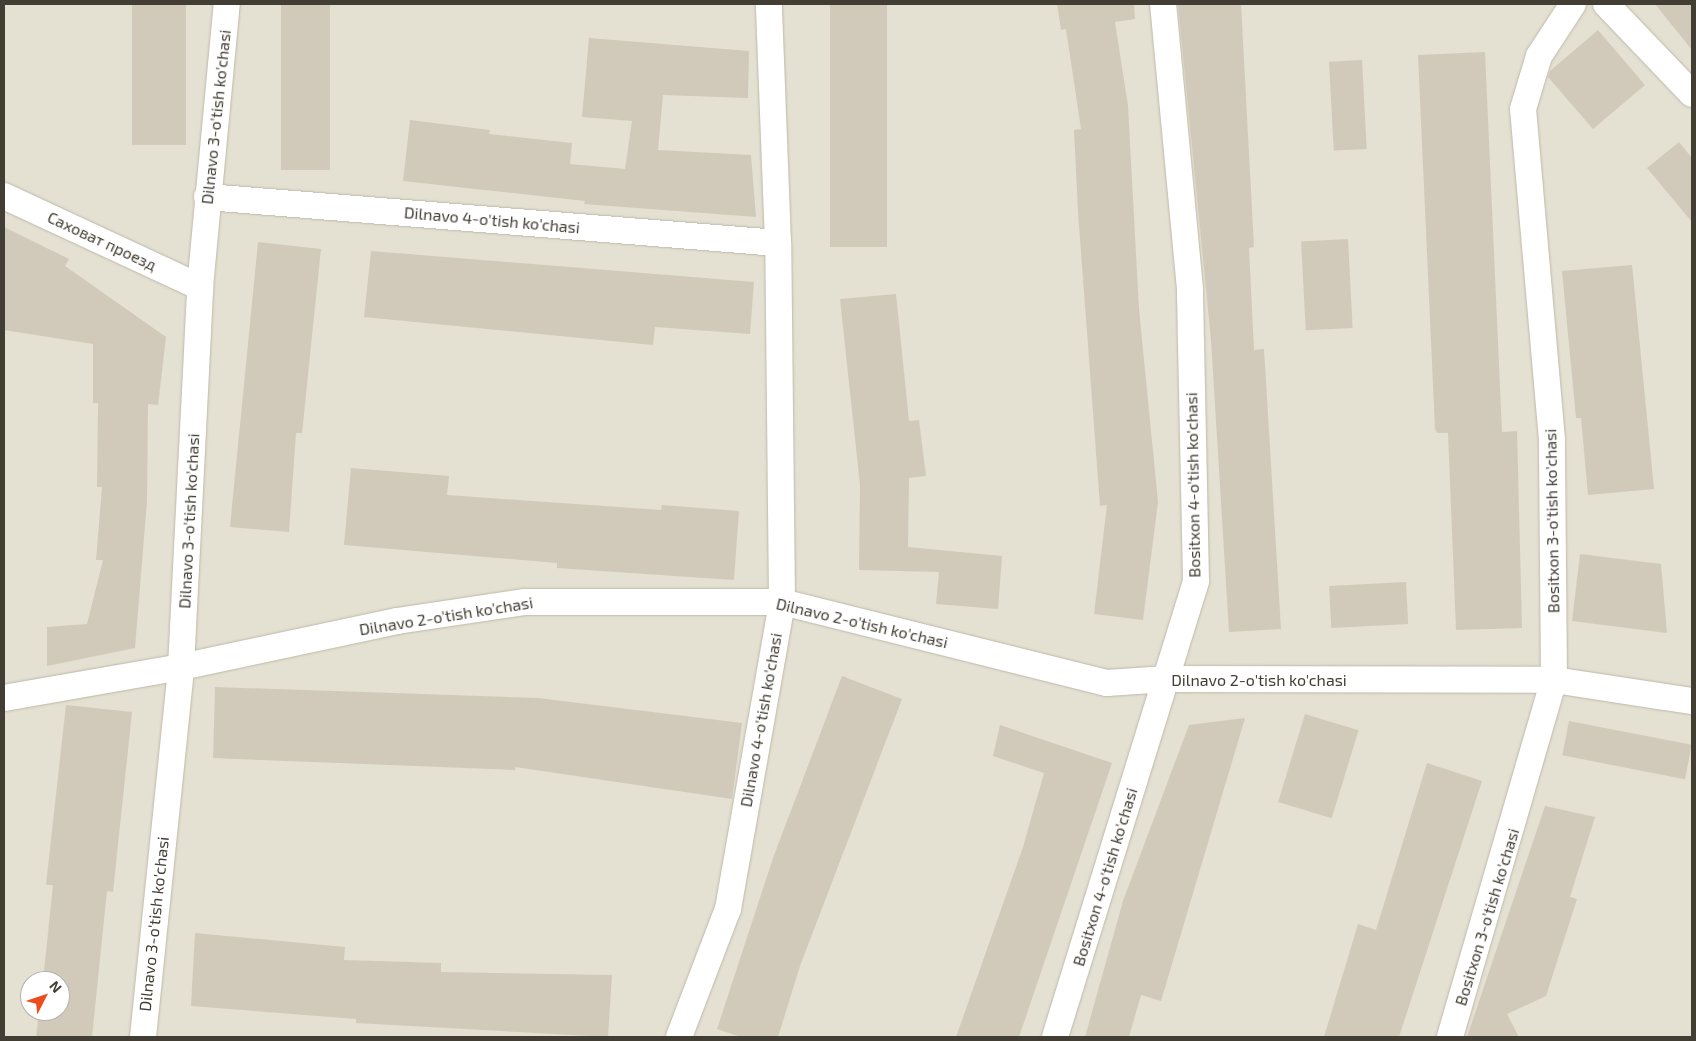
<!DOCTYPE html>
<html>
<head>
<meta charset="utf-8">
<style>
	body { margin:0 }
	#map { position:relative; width:1696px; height:1041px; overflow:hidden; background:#f1eee4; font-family:"Exo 2",sans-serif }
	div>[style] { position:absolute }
	.residential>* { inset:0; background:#e4e0d2 }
	.building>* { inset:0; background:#d1caba; transform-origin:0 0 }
	.roads { filter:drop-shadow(0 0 1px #beb9aa) drop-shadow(0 0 1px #beb9aa) }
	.minor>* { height:26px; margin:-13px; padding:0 13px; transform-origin:13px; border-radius:13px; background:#fff }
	span { translate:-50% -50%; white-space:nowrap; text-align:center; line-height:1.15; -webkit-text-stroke:4px #fff; paint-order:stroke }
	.street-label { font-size:16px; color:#423e34 }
	.frame { position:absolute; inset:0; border:5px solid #423e34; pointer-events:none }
	.north { position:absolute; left:20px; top:971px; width:50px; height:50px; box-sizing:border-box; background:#fff; border:1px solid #b3b2ae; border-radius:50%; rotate:49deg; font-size:14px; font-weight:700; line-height:20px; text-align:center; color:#423e34 }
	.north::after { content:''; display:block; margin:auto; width:18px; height:22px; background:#ed4c1f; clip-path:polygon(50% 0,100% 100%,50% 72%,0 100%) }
</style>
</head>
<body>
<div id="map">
	<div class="residential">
		<i style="clip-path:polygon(evenodd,4px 4px,1692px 4px,1692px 1037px,4px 1037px,4px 4px,30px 981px,60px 981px,60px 1011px,30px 1011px,30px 981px)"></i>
	</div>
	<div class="building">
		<i style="left:132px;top:4px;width:54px;height:141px"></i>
		<i style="left:281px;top:4px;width:49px;height:166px"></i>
		<i style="left:830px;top:4px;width:57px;height:243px"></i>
		<i style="clip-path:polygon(1057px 4px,1134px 4px,1135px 19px,1115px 22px,1128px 106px,1139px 309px,1158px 502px,1143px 620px,1094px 614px,1107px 505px,1100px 506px,1078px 212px,1074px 130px,1081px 129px,1066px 29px,1061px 30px)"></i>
		<i style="clip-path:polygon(1178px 4px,1241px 4px,1254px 247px,1249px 248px,1254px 350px,1264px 349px,1281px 629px,1229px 632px,1211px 340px)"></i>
		<i style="clip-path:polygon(1655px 4px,1692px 4px,1692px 50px)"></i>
		<i style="clip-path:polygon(1598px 30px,1645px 85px,1593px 129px,1548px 77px,1550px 71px)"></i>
		<i style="clip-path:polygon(589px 38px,749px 51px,748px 98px,663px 95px,658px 150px,751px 155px,756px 217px,584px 204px,585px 201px,403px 181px,410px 120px,490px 130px,489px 134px,572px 143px,570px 164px,625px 169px,632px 121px,582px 117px)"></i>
		<i style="clip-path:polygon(1485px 52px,1502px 432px,1517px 431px,1522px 628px,1456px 630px,1448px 433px,1437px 433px,1435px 429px,1418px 55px)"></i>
		<i style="left:1362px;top:60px;width:89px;height:33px;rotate:87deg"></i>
		<i style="clip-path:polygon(1679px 142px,1692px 158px,1692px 222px,1647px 168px)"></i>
		<i style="clip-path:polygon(4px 227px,69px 259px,65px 266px,166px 337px,158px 405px,148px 404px,147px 501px,135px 648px,47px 666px,47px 627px,87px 624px,103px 560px,96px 560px,102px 487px,97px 487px,98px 403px,93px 403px,93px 344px,4px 330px)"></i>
		<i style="left:1348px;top:239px;width:89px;height:47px;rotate:87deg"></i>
		<i style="clip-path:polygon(258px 242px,321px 249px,302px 433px,296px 433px,289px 532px,230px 527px)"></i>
		<i style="clip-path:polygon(371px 251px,754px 282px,750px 334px,655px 327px,653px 345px,364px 317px)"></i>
		<i style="clip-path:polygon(1632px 265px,1654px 489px,1588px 495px,1581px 418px,1576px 418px,1562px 271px)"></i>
		<i style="clip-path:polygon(896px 294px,909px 421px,919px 420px,926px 476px,909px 478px,908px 547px,1002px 556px,998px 609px,936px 604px,939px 572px,859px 570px,860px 485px,840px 299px)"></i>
		<i style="clip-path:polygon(351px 468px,449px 476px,447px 495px,661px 510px,662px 505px,739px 511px,734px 580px,557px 568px,557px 563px,344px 545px)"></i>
		<i style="clip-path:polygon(1580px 554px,1661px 564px,1667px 633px,1572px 621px)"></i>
		<i style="left:1406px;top:582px;width:42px;height:77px;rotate:87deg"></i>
		<i style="clip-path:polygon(842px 676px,902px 699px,800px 966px,778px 1037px,741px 1037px,717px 1029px,773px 858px)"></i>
		<i style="clip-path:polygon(215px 687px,538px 698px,742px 723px,732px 799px,515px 767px,515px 770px,213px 758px)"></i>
		<i style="clip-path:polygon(66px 705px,132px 712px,113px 892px,107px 891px,92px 1037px,36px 1037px,39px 1011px,60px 1011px,60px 981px,43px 981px,53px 885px,46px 885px)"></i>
		<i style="left:1305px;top:714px;width:56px;height:92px;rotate:17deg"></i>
		<i style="clip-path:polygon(1245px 718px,1161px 1001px,1141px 995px,1129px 1037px,1085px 1037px,1123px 901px,1189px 725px)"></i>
		<i style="left:1569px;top:721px;width:125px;height:35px;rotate:11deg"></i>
		<i style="clip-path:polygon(1000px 725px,1112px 763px,1019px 1037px,956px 1037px,1023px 847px,1044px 773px,993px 756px)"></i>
		<i style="clip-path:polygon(1427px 763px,1482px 781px,1399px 1037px,1324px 1037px,1358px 924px,1376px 930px)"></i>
		<i style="clip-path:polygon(1545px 806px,1595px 817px,1570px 897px,1577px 899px,1546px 996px,1507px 1014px,1519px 1037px,1467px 1037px)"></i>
		<i style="clip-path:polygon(195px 933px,345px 947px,344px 960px,441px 963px,441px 972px,612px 975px,608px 1037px,356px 1023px,356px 1019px,191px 1006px)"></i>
	</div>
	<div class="roads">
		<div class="minor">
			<i style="left:1606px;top:4px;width:124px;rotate:46.3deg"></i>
			<i style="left:4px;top:196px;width:216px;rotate:24.9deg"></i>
			<i style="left:207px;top:197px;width:573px;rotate:4.61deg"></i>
			<i style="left:4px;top:698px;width:180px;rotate:-9.9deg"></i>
			<i style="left:181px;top:667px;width:221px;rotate:-12deg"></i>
			<i style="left:397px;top:621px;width:128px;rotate:-8.5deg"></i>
			<i style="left:524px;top:602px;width:258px"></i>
			<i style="left:782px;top:602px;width:335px;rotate:14deg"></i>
			<i style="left:1107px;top:683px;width:60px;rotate:-3.8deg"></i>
			<i style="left:1167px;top:679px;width:387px;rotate:0.1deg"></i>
			<i style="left:1554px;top:680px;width:140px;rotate:8.7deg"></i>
			<i style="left:143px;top:1037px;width:372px;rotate:-84.1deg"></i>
			<i style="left:181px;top:667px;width:380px;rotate:-87.1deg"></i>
			<i style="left:200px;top:287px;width:284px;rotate:-84.6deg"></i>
			<i style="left:679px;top:1037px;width:137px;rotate:-69.1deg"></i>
			<i style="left:728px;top:909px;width:312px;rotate:-80deg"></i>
			<i style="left:782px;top:602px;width:359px;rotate:-90.6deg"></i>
			<i style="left:778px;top:243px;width:239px;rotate:-92.2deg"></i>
			<i style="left:1055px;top:1037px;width:477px;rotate:-72.8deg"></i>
			<i style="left:1196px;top:581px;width:292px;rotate:-91.2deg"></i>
			<i style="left:1190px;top:289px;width:286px;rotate:-95.4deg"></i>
			<i style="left:1450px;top:1037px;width:372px;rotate:-73.8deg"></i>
			<i style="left:1554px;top:680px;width:240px;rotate:-90.5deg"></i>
			<i style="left:1552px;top:440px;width:332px;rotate:-95deg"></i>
			<i style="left:1523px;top:109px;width:55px;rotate:-73.2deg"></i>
			<i style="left:1539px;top:56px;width:62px;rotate:-56.8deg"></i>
		</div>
	</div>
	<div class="street-label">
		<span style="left:216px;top:117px;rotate:-84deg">Dilnavo 3-o'tish ko'chasi</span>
		<span style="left:492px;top:220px;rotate:5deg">Dilnavo 4-o'tish ko'chasi</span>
		<span style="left:102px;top:241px;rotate:25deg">Саховат проезд</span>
		<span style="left:1193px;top:485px;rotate:-91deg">Bositxon 4-o'tish ko'chasi</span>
		<span style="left:189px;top:521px;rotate:-87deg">Dilnavo 3-o'tish ko'chasi</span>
		<span style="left:1552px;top:521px;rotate:-91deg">Bositxon 3-o'tish ko'chasi</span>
		<span style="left:446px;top:616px;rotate:-9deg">Dilnavo 2-o'tish ko'chasi</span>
		<span style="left:862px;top:623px;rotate:13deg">Dilnavo 2-o'tish ko'chasi</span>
		<span style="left:1259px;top:680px">Dilnavo 2-o'tish ko'chasi</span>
		<span style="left:761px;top:720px;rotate:-80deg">Dilnavo 4-o'tish ko'chasi</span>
		<span style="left:1105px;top:877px;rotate:-73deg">Bositxon 4-o'tish ko'chasi</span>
		<span style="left:1487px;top:917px;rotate:-73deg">Bositxon 3-o'tish ko'chasi</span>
		<span style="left:154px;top:924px;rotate:-84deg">Dilnavo 3-o'tish ko'chasi</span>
	</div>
	<div class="frame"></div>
	<div class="north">N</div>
</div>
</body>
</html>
